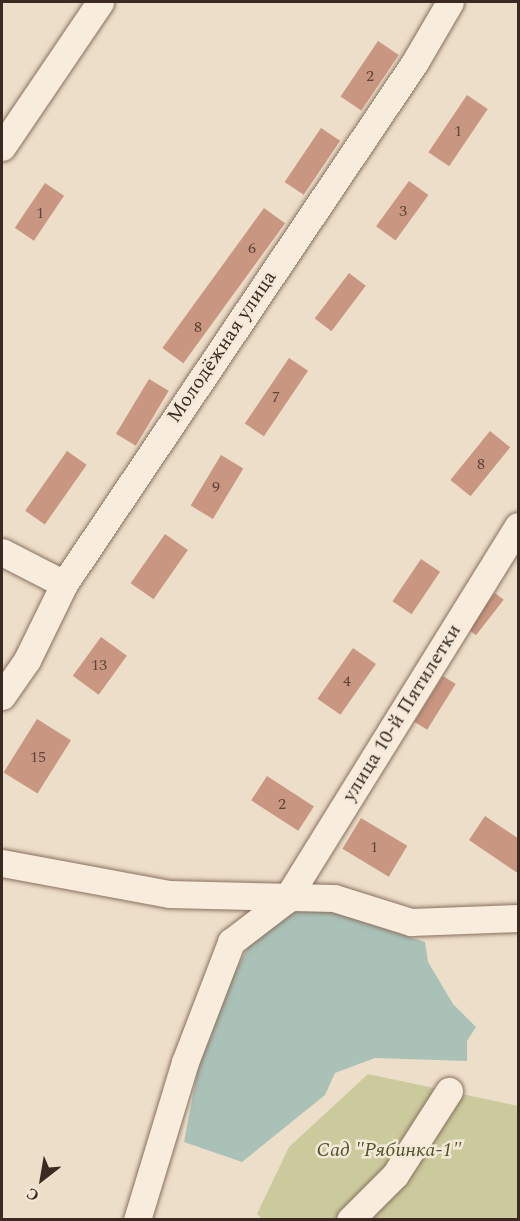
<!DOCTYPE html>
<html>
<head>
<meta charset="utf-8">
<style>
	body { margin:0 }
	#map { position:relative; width:520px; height:1221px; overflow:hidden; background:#eddec9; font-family:Spectral,serif }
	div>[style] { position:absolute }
	.green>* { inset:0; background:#cbca9d }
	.water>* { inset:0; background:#aac1b7 }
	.building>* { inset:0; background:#c99681; transform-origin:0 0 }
	.roads { filter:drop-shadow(0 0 2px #89705f) drop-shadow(0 0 2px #89705f) }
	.minor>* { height:27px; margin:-13.5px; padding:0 13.5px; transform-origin:13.5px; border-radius:13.5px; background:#f8ecdd }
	span { translate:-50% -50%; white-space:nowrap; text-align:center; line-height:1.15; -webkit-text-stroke:5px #f4e9d9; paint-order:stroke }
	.number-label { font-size:16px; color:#5e4539 }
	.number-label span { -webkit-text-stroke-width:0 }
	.street-label { font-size:20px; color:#3a2a21 }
	.park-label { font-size:20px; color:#505529; font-style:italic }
	.frame { position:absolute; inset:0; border:3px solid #3a2a21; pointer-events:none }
	.north { position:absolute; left:12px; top:1149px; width:60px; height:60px; -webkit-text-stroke:4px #f4e9d9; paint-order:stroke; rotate:211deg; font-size:16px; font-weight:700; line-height:24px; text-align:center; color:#3a2a21 }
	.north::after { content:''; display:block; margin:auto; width:21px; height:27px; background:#3a2a21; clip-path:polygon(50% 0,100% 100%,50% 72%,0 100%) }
</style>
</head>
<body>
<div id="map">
	<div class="green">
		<i style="clip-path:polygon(368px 1074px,518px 1106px,518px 1219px,263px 1220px,257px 1214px,289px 1147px)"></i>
	</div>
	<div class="water">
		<i style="clip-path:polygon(321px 908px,425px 942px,428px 962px,453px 1004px,476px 1027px,467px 1041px,467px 1061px,375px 1058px,335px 1073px,325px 1095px,242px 1162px,184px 1142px,201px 1052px,225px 990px,251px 942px,268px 914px)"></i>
	</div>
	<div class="building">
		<i style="left:378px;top:41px;width:25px;height:67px;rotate:34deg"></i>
		<i style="left:467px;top:95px;width:25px;height:69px;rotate:34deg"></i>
		<i style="left:321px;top:128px;width:23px;height:65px;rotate:34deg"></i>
		<i style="left:409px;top:181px;width:24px;height:56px;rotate:36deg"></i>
		<i style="left:45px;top:183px;width:23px;height:54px;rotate:34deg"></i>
		<i style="left:264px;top:208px;width:26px;height:173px;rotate:36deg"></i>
		<i style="left:349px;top:273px;width:21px;height:57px;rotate:37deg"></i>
		<i style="left:289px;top:358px;width:23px;height:79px;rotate:34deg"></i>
		<i style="left:149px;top:379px;width:23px;height:64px;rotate:31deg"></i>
		<i style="left:490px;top:431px;width:26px;height:63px;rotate:39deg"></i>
		<i style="left:67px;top:451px;width:24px;height:73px;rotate:35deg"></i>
		<i style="left:221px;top:455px;width:26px;height:59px;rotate:31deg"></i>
		<i style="left:165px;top:534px;width:28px;height:60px;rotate:35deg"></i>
		<i style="left:421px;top:559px;width:23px;height:51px;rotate:34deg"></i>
		<i style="left:495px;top:593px;width:11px;height:45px;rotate:38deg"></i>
		<i style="left:101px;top:637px;width:32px;height:48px;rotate:36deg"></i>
		<i style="left:353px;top:648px;width:28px;height:62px;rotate:35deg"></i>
		<i style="left:443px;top:676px;width:15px;height:54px;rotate:32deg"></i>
		<i style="left:37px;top:719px;width:40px;height:63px;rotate:32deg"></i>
		<i style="left:267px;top:776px;width:56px;height:29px;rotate:33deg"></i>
		<i style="clip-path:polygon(485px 816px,519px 839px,519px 874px,469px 840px)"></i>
		<i style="left:361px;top:818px;width:54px;height:36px;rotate:31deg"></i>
	</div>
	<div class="roads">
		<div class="minor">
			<i style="left:2px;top:147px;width:175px;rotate:-55.9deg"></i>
			<i style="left:2px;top:552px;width:70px;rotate:27.3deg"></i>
			<i style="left:2px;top:696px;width:44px;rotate:-55.2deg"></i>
			<i style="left:27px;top:660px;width:85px;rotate:-64deg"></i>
			<i style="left:64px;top:584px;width:629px;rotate:-56.08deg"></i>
			<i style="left:415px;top:62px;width:69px;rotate:-59.7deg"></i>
			<i style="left:2px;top:863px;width:170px;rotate:10.5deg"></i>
			<i style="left:169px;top:894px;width:165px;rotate:1.4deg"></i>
			<i style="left:334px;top:898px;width:81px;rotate:17.3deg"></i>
			<i style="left:411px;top:922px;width:107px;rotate:-2.1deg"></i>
			<i style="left:137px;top:1220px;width:165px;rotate:-73.1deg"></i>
			<i style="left:185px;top:1062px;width:129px;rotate:-69deg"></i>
			<i style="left:231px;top:942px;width:69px;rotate:-37.4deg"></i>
			<i style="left:286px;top:900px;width:440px;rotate:-58.2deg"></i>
			<i style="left:350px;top:1220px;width:64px;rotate:-45deg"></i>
			<i style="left:395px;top:1175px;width:100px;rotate:-57.3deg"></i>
		</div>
	</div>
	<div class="number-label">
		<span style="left:370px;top:76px">2</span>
		<span style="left:458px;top:131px">1</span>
		<span style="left:403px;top:211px">3</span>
		<span style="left:40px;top:213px">1</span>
		<span style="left:252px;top:248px">6</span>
		<span style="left:198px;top:327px">8</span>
		<span style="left:276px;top:397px">7</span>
		<span style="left:481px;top:464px">8</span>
		<span style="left:216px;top:487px">9</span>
		<span style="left:99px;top:665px">13</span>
		<span style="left:347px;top:681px">4</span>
		<span style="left:38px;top:757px">15</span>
		<span style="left:282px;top:804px">2</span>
		<span style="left:374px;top:847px">1</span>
	</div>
	<div class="street-label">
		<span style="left:222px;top:347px;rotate:-56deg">Молодёжная улица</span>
		<span style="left:402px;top:713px;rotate:-58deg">улица 10-й Пятилетки</span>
	</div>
	<div class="park-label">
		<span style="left:389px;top:1150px">Сад "Рябинка-1"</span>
	</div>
	<div class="frame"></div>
	<div class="north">С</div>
</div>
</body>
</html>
